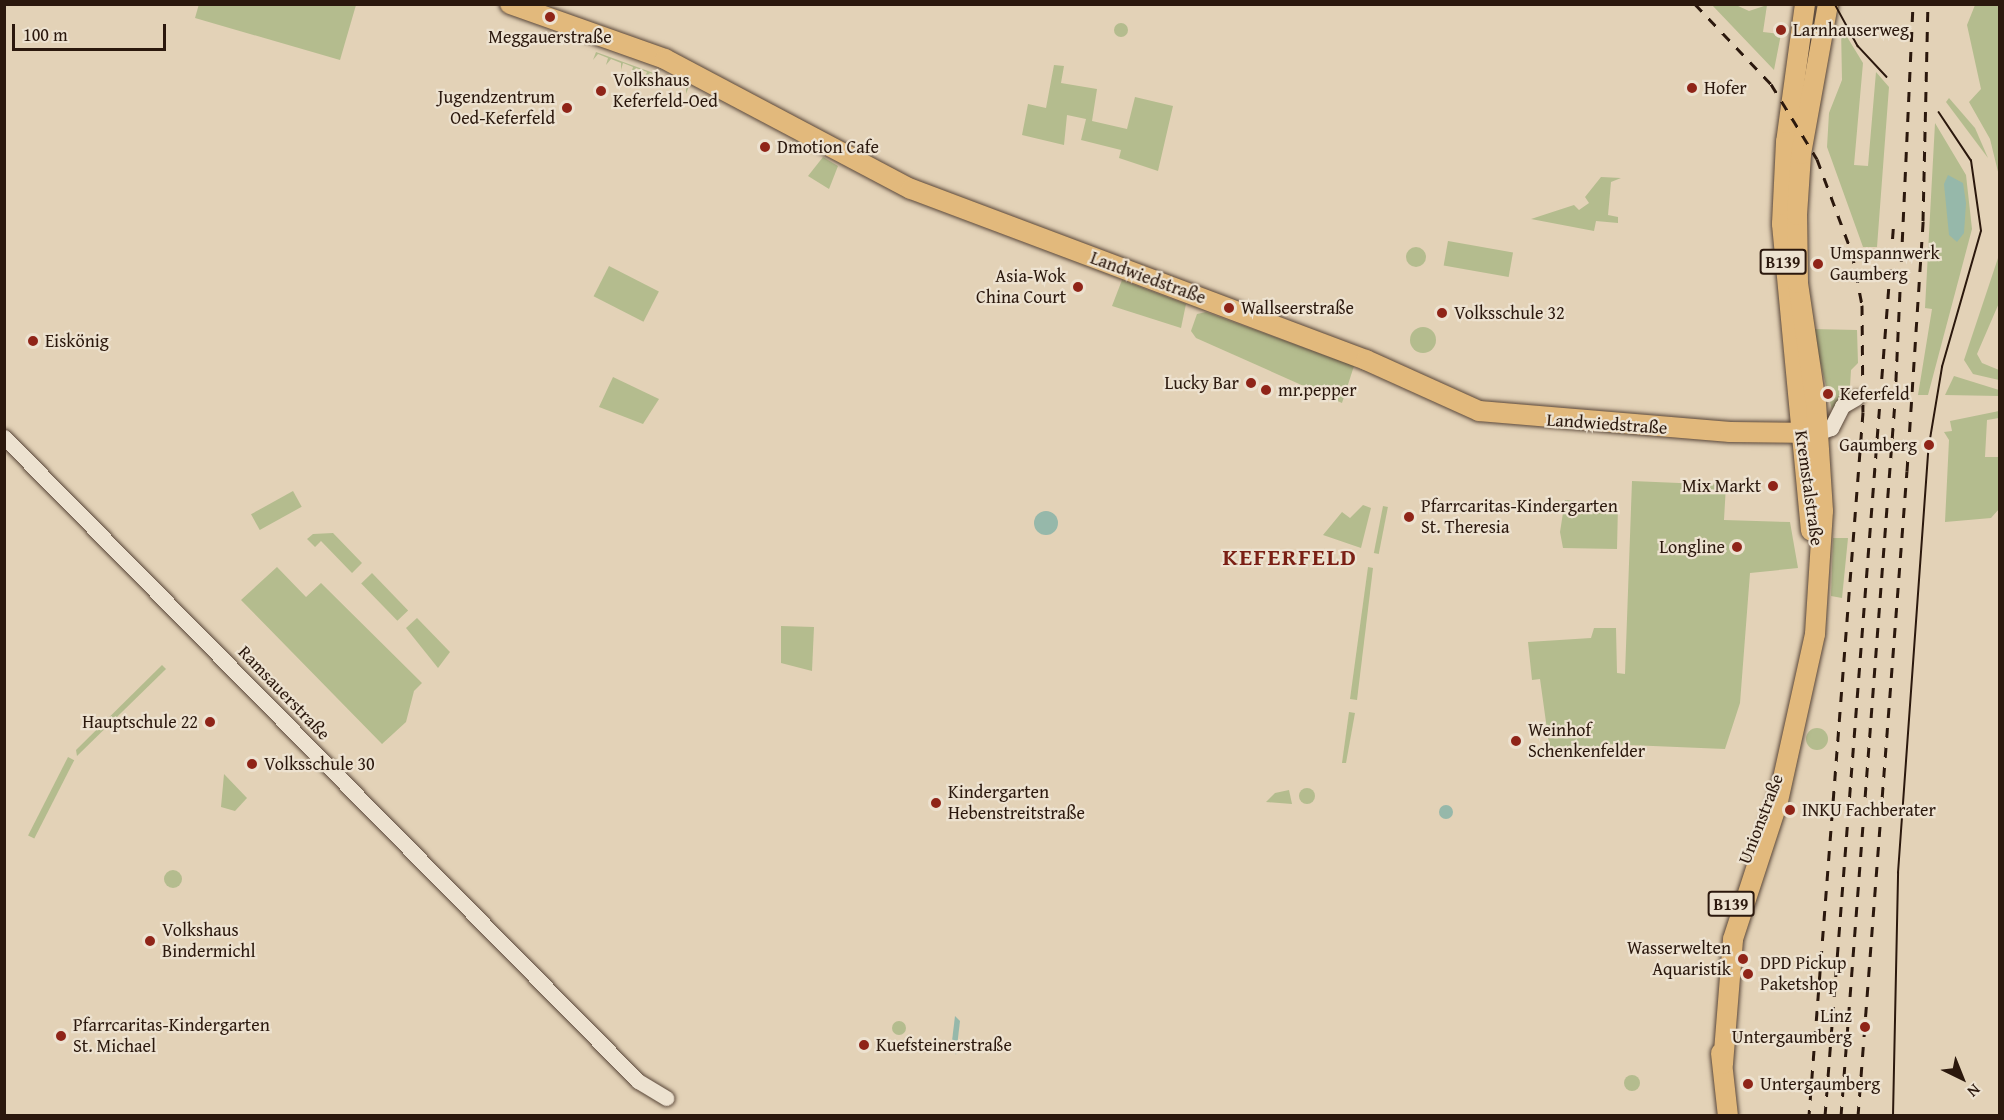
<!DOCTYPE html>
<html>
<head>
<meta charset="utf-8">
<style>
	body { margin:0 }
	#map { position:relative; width:2004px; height:1120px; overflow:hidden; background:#e3d2b7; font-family:"Gentium Book Plus",serif }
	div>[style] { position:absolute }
	.green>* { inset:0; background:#b4bc8e; transform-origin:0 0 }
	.round { border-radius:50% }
	.water>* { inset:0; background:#96b8aa }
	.roads { filter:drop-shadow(0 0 2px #594638) drop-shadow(0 0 2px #594638) }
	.minor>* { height:15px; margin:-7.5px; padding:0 7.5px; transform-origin:7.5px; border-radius:7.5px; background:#ede2d0 }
	.major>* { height:20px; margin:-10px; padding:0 10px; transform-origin:10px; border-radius:10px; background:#e2b97c }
	.tram>* { height:1.5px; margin:-0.75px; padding:0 0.75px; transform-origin:0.75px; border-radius:0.75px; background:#2b180d }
	.rail>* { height:3px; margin-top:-1.5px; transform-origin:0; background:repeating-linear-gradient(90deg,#2b180d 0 10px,transparent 0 20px) }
	.dots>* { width:16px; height:16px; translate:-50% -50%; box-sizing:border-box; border:3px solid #ede2d0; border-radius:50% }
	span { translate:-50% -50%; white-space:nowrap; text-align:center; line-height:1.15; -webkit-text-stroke:4.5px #ede2d0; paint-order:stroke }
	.shield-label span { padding:2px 4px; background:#ede2d0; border:2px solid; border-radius:4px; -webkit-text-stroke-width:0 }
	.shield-label { font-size:16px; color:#2b180d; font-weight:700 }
	.poi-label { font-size:18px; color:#2b180d }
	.left { translate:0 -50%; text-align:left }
	.right { translate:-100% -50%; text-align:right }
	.street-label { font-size:18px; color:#2b180d }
	.district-label { font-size:24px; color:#7a1f14; font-weight:700; letter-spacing:1.5px }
	.frame { position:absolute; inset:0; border:6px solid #2b180d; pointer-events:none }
	.north { position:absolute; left:1932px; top:1048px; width:60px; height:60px; -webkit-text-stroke:4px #ede2d0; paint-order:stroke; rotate:137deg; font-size:16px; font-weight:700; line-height:24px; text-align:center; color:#2b180d }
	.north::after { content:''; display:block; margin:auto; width:21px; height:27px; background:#2b180d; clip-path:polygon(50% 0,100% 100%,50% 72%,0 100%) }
	.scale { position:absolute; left:12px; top:24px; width:154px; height:27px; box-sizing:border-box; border:3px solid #2b180d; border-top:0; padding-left:8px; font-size:18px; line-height:21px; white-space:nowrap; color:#2b180d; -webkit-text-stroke:4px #ede2d0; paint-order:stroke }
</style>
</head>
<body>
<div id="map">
	<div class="green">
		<i style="clip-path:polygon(199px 4px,356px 4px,356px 5px,340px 60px,195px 18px)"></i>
		<i style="clip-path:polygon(1712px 5px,1736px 5px,1749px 11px,1767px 5px,1763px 32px,1781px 34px,1774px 70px)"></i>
		<i style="clip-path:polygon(1975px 5px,1999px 5px,1999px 176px,1990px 139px,1969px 102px,1981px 89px,1967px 25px)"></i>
		<i class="round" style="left:1114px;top:23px;width:14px;height:14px"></i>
		<i style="clip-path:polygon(1841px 27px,1863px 63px,1854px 165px,1868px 166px,1876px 72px,1889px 87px,1877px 247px,1863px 247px,1827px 147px,1829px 113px,1842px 80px)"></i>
		<i style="clip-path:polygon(596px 52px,689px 86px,686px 94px,686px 86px,676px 82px,671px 88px,673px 81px,663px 78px,660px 84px,660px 77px,650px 73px,644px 79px,647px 72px,636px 68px,631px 74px,633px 67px,623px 63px,621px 70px,621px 63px,611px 59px,606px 65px,608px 58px,598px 54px,593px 60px)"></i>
		<i style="clip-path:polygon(1054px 65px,1064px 66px,1061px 83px,1097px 89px,1092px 121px,1127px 129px,1135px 97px,1173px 106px,1158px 171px,1119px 158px,1121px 150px,1081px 140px,1086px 119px,1067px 115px,1064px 145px,1022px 135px,1028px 104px,1046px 108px)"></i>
		<i style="clip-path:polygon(1949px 98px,1975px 128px,1988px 158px,1946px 102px)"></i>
		<i style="clip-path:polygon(1935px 123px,1966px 175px,1972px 229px,1928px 395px,1918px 395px,1932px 309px,1925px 308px)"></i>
		<i style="clip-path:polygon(823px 157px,838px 166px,829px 189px,808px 176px)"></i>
		<i style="clip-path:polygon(1601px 177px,1621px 178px,1611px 182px,1608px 215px,1618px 217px,1618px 223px,1596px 221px,1594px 231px,1531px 219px,1574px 205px,1579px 210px,1589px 203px,1585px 197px)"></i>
		<i style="left:1448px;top:241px;width:66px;height:25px;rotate:10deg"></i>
		<i class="round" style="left:1406px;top:247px;width:20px;height:20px"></i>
		<i style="clip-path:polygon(1999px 255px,1999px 303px,1977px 354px,1982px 363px,1999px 370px,1999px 380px,1973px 374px,1964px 360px)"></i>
		<i style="left:609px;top:266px;width:56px;height:34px;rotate:27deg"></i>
		<i style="clip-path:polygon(1122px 280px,1186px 304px,1181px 328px,1112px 306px)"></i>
		<i style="clip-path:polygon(1206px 312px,1354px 366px,1342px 403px,1196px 338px,1191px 331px,1197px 314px)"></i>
		<i class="round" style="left:1410px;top:327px;width:26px;height:26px"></i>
		<i style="clip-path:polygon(1812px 329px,1857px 330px,1858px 363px,1851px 370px,1850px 387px,1855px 392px,1843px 396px,1832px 410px)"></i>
		<i style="clip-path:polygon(1954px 376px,1999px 390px,1999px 396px,1945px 395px)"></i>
		<i style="clip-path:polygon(613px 377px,659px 399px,643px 424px,599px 407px)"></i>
		<i style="clip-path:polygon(1999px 411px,1999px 418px,1987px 420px,1985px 457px,1999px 457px,1999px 509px,1991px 518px,1945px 522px,1949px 440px,1944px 432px,1952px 431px,1950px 421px)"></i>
		<i style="clip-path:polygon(1632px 481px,1726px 485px,1724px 520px,1790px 522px,1798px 568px,1750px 573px,1740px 703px,1725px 749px,1605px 744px,1605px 753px,1550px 751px,1540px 679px,1532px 680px,1528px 642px,1591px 638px,1594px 628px,1616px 628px,1617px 673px,1625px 674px)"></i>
		<i style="left:293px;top:491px;width:18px;height:48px;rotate:61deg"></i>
		<i style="clip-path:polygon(1565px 500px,1618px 505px,1617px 549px,1563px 548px,1560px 532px)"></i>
		<i style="clip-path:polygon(1363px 505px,1371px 508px,1361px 548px,1323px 535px,1342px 512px,1350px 518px)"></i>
		<i style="left:1383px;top:506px;width:5px;height:48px;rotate:11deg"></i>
		<i style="clip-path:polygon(333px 533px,362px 563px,352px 573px,321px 541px,315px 547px,307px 539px,313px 534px)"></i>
		<i style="clip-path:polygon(1833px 538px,1848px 538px,1842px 598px,1831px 596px)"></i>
		<i style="clip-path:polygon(277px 567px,306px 597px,321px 583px,422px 683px,414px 691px,406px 722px,382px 744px,241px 600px)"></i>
		<i style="clip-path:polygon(1368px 567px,1373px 568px,1357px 700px,1350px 699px)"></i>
		<i style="left:372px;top:573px;width:52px;height:15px;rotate:46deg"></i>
		<i style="clip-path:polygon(417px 618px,450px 652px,438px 668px,406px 628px)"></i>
		<i style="clip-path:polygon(781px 626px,814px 627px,812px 671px,781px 663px)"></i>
		<i style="clip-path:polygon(162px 665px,166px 669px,77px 756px,76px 750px)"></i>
		<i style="clip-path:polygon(1349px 712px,1355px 713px,1346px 763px,1342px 763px)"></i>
		<i class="round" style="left:1806px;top:728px;width:22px;height:22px"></i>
		<i style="left:68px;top:757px;width:7px;height:88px;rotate:27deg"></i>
		<i style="clip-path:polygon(224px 774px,247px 798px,235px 811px,221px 807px)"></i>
		<i class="round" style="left:1299px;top:788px;width:16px;height:16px"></i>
		<i style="clip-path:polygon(1289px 790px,1292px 804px,1266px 802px,1275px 793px)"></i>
		<i class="round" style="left:164px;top:870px;width:18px;height:18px"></i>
		<i class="round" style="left:892px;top:1021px;width:14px;height:14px"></i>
		<i class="round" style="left:1624px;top:1075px;width:16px;height:16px"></i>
	</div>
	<div class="water">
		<i style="clip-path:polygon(1948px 175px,1963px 183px,1966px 203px,1964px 233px,1957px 242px,1949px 235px,1944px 184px)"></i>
		<i class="round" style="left:1034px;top:511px;width:24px;height:24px"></i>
		<i class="round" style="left:1439px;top:805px;width:14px;height:14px"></i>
		<i style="clip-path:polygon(955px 1016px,960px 1021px,956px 1055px,952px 1041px)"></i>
	</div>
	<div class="roads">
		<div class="minor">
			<i style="left:1817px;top:433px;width:15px;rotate:-20deg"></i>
			<i style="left:1831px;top:428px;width:25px;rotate:-63deg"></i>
			<i style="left:1842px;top:406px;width:16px;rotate:-30deg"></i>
			<i style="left:4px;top:437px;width:904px;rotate:45.45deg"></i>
			<i style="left:638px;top:1081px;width:33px;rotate:31deg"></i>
		</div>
		<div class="major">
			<i style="left:510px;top:4px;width:164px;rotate:19.5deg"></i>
			<i style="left:665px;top:59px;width:278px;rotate:27.9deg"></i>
			<i style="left:911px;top:189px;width:486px;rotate:20.6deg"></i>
			<i style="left:1366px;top:360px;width:124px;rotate:24.3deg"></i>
			<i style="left:1479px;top:411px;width:252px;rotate:4.8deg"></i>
			<i style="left:1730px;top:432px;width:87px;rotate:0.7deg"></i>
			<i style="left:1805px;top:4px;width:139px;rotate:97.8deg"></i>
			<i style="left:1786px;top:142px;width:82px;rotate:92.8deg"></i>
			<i style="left:1782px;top:224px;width:308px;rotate:84.6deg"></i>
			<i style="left:1721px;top:1053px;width:63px;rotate:83.7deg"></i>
			<i style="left:1723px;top:1064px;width:125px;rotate:-85.4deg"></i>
			<i style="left:1733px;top:939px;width:145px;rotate:-71.9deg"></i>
			<i style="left:1778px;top:801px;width:171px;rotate:-77.5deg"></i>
			<i style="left:1815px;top:634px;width:123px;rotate:-86.3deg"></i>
			<i style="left:1823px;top:511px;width:107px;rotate:-93.7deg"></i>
			<i style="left:1816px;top:404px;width:122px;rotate:-98.5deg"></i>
			<i style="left:1798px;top:283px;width:68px;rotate:-90.8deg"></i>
			<i style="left:1797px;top:215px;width:61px;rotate:-86.2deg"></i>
			<i style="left:1801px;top:154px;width:152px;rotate:-79.8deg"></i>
		</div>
	</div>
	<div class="tram">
		<i style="left:1835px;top:4px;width:48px;rotate:61.3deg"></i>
		<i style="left:1858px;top:46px;width:42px;rotate:46.9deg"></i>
		<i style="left:1893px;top:1116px;width:243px;rotate:-88.8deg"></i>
		<i style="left:1898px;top:873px;width:429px;rotate:-85.9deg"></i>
		<i style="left:1929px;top:445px;width:79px;rotate:-80.5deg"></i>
		<i style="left:1942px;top:367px;width:141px;rotate:-74deg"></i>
		<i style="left:1981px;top:231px;width:71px;rotate:-98.1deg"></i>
		<i style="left:1971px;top:161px;width:58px;rotate:-123.7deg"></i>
	</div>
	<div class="rail">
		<i style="left:1695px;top:4px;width:110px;rotate:46.5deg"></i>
		<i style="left:1771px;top:84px;width:88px;rotate:58.5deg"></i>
		<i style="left:1817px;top:159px;width:100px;rotate:69.6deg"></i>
		<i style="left:1852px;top:253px;width:53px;rotate:79.1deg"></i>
		<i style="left:1862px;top:305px;width:107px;rotate:89.5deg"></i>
		<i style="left:1863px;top:412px;width:706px;rotate:94.39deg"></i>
		<i style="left:1825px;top:1116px;width:899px;rotate:-85.6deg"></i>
		<i style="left:1841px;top:1116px;width:717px;rotate:-85.68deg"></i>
		<i style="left:1895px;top:401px;width:397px;rotate:-87.4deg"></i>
		<i style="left:1858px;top:1116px;width:647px;rotate:-85.66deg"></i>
		<i style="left:1907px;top:471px;width:251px;rotate:-86.3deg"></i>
		<i style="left:1923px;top:221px;width:217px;rotate:-88.7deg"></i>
	</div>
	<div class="dots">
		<i style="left:550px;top:17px;background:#8f2418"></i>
		<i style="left:1781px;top:30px;background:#8f2418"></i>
		<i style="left:1692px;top:88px;background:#8f2418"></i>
		<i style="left:601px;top:91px;background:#8f2418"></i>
		<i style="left:567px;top:108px;background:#8f2418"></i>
		<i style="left:765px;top:147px;background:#8f2418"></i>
		<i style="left:1818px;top:264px;background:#8f2418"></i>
		<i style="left:1078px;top:287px;background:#8f2418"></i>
		<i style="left:1229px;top:308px;background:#8f2418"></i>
		<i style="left:1442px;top:313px;background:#8f2418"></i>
		<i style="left:33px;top:341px;background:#8f2418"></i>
		<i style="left:1251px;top:383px;background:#8f2418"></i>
		<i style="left:1266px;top:390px;background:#8f2418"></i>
		<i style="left:1828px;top:394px;background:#8f2418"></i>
		<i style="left:1929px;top:445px;background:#8f2418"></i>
		<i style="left:1773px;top:486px;background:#8f2418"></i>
		<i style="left:1409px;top:517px;background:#8f2418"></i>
		<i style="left:1737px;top:547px;background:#8f2418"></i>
		<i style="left:210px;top:722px;background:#8f2418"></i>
		<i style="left:1516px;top:741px;background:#8f2418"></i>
		<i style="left:252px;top:764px;background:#8f2418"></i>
		<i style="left:936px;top:803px;background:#8f2418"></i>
		<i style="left:1790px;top:810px;background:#8f2418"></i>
		<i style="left:150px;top:941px;background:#8f2418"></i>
		<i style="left:1743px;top:959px;background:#8f2418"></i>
		<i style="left:1748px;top:974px;background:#8f2418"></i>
		<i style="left:1865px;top:1027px;background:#8f2418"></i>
		<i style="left:61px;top:1036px;background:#8f2418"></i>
		<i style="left:864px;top:1045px;background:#8f2418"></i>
		<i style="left:1748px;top:1084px;background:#8f2418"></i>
	</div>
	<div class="shield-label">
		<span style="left:1783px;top:262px">B139</span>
		<span style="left:1731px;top:904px">B139</span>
	</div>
	<div class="poi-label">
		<span class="left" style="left:1793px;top:30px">Larnhauserweg</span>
		<span style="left:550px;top:37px">Meggauerstraße</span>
		<span class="left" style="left:613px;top:91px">Volkshaus<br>Keferfeld-Oed</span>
		<span class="left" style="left:1704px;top:88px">Hofer</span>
		<span class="right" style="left:555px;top:108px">Jugendzentrum<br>Oed-Keferfeld</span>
		<span class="left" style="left:777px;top:147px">Dmotion Cafe</span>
		<span class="left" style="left:1830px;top:264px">Umspannwerk<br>Gaumberg</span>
		<span class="right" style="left:1066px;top:287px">Asia-Wok<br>China Court</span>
		<span class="left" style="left:1241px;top:308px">Wallseerstraße</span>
		<span class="left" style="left:1454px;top:313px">Volksschule 32</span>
		<span class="left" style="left:45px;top:341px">Eiskönig</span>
		<span class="right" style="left:1239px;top:383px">Lucky Bar</span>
		<span class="left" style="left:1278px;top:390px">mr.pepper</span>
		<span class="left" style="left:1840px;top:394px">Keferfeld</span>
		<span class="right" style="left:1917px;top:445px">Gaumberg</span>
		<span class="right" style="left:1761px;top:486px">Mix Markt</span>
		<span class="left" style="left:1421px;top:517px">Pfarrcaritas-Kindergarten<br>St. Theresia</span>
		<span class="right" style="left:1725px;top:547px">Longline</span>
		<span class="right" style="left:198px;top:722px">Hauptschule 22</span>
		<span class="left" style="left:1528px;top:741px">Weinhof<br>Schenkenfelder</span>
		<span class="left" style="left:264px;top:764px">Volksschule 30</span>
		<span class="left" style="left:948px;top:803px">Kindergarten<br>Hebenstreitstraße</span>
		<span class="left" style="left:1802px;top:810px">INKU Fachberater</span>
		<span class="left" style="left:162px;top:941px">Volkshaus<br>Bindermichl</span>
		<span class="right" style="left:1731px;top:959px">Wasserwelten<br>Aquaristik</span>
		<span class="left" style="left:1760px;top:974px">DPD Pickup<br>Paketshop</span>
		<span class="right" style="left:1852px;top:1027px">Linz<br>Untergaumberg</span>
		<span class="left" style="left:73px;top:1036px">Pfarrcaritas-Kindergarten<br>St. Michael</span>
		<span class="left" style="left:876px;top:1045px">Kuefsteinerstraße</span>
		<span class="left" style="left:1760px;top:1084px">Untergaumberg</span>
	</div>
	<div class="street-label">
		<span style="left:1148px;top:278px;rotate:20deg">Landwiedstraße</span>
		<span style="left:1607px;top:424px;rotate:4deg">Landwiedstraße</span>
		<span style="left:1809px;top:488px;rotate:82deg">Kremstalstraße</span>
		<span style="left:284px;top:693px;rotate:46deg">Ramsauerstraße</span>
		<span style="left:1761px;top:819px;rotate:-69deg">Unionstraße</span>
	</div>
	<div class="district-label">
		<span style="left:1290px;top:557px">KEFERFELD</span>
	</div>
	<div class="frame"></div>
	<div class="north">N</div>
	<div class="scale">100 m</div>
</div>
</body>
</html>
